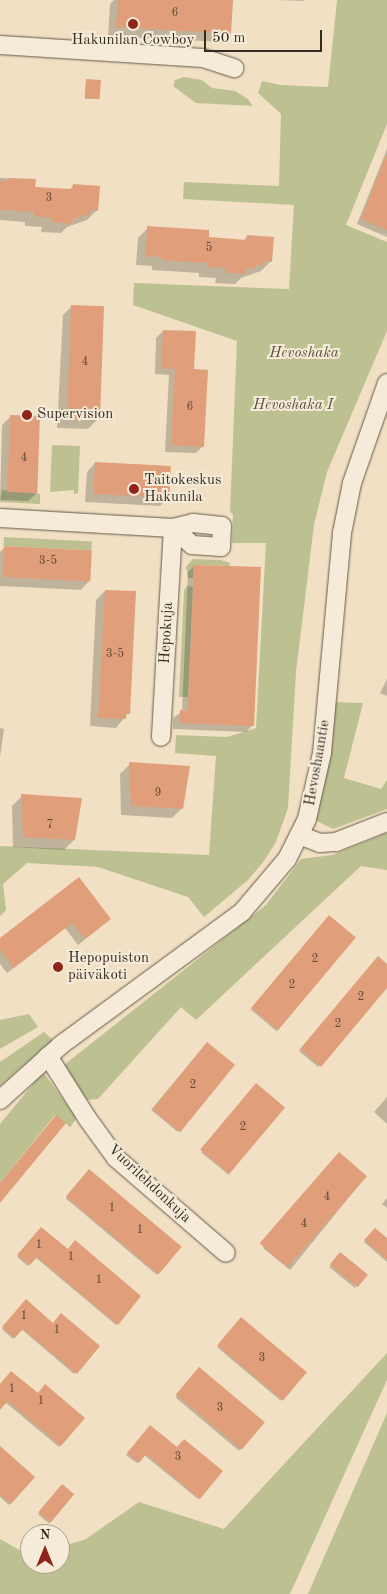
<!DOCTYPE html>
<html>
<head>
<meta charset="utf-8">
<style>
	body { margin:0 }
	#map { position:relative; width:387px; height:1594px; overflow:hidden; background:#f1e0c3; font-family:"Old Standard TT",serif }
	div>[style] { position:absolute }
	.green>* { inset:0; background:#bdc192; transform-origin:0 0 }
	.shadow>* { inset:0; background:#0003; transform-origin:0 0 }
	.building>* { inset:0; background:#e09f7a; transform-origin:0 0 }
	.roads { filter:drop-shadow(0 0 1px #64594a) drop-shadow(0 0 1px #64594a) }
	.minor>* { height:18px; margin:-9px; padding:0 9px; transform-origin:9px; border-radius:9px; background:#f6ebd8 }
	.dots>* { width:14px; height:14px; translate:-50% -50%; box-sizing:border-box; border:2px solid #f6ebd8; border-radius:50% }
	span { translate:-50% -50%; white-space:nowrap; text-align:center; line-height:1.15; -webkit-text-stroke:4px #f6ebd8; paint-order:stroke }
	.number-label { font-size:12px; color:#604937 }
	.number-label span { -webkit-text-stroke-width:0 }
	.poi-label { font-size:15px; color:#352c21 }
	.left { translate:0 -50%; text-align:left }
	.park-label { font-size:15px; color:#57513d; font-style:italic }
	.street-label { font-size:15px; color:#352c21 }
	.north { position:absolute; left:20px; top:1524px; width:50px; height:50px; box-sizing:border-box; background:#f6ebd8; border:1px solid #a99f8f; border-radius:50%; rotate:0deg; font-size:14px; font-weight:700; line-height:20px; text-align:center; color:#352c21 }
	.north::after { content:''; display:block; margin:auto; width:18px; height:22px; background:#8f2418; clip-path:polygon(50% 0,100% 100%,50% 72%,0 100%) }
	.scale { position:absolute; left:204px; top:30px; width:118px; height:22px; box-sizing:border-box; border:2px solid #352c21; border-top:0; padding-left:6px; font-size:15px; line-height:18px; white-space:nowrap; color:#352c21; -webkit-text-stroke:4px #f6ebd8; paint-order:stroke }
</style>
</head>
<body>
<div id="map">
	<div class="green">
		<i style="clip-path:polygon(337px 0,387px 0,387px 124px,346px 225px,387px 242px,387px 331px,327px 472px,314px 525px,296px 672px,288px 808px,276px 842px,264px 861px,248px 880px,204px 917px,188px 897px,98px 867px,27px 863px,3px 884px,6px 910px,0 916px,0 846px,209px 855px,216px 756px,175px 753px,176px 735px,227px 737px,256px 728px,266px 543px,232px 543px,233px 514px,230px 512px,237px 341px,133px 305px,134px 283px,289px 289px,294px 205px,183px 199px,184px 182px,279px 186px,281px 114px,258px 93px,262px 81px,281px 85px,328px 87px)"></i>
		<i style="clip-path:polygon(184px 77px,202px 80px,212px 88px,235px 91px,248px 99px,253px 106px,196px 103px,173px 86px,175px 80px)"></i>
		<i style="clip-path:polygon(52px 445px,80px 446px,78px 493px,74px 494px,74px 490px,50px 492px)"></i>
		<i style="clip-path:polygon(2px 490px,40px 494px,40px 504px,0 502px)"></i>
		<i style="left:4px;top:537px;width:88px;height:9px;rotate:3deg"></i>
		<i style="clip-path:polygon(193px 559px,221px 560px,230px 563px,229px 566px,194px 565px,193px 578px,188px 578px,186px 567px)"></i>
		<i style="clip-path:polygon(187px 586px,193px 587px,188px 697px,179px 697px,184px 590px)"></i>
		<i style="clip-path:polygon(335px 702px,363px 703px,344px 778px,381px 789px,387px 780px,387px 809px,333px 829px,315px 820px,330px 754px)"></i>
		<i style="clip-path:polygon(387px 833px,387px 870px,361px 866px,196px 1020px,181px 1007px,98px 1099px,86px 1100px,64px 1065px,266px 905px,301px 859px,332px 855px)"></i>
		<i style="clip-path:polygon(29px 1014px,38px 1027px,0 1049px,0 1020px)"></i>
		<i style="clip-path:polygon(44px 1032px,53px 1040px,0 1086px,0 1062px)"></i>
		<i style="clip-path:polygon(43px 1072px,77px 1118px,70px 1127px,55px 1115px,0 1183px,0 1124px)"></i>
		<i style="clip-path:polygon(387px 1353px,387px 1380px,290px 1594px,0 1594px,0 1539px,30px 1556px,30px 1564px,60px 1564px,60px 1547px,86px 1539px,139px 1502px,224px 1529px)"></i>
		<i style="clip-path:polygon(387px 1413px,387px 1594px,308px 1594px)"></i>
	</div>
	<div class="shadow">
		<i style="clip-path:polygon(114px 0,205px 0,230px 33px,221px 42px,108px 36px,110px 4px)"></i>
		<i style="clip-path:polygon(277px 0,305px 0,303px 1px)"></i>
		<i style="clip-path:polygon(87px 81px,99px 98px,98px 99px,85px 99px)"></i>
		<i style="clip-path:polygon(387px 149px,387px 237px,357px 224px)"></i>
		<i style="clip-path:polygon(0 178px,34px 180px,34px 188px,69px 190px,73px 186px,97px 210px,87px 220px,67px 227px,61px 233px,41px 232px,42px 227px,25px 226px,25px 222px,0 220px)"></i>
		<i style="clip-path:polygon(148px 228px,208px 239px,243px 241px,247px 237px,271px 261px,261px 271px,241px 278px,235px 284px,215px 283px,216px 278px,199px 277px,199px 273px,152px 270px,152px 266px,136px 265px,138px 238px)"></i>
		<i style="clip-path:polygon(72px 306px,97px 420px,88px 429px,57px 428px,63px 315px)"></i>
		<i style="clip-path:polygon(163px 331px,193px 370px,203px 446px,196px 453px,165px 452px,169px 375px,155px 374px,156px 338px)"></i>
		<i style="clip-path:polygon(11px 416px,37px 493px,28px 501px,0 500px,2px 425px)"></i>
		<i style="clip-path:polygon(95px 463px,168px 498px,160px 506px,85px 502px,87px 472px)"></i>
		<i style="clip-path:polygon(5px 547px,89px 581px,81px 590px,0 586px,0 552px)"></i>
		<i style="clip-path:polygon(194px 566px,253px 725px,246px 732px,173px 729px,173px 718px,182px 712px,188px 572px)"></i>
		<i style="clip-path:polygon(105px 591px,128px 713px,116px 728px,90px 726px,96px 600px)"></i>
		<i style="clip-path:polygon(387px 679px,387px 696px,380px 693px)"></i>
		<i style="clip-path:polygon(0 728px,4px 729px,0 757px)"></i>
		<i style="clip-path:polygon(130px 764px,182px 808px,172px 818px,121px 815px,120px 774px)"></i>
		<i style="clip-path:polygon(22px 796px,74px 840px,64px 850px,13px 847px,12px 806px)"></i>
		<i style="clip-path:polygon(78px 879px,103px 925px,78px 945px,65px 928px,7px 973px,0 964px,0 940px)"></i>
		<i style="left:329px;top:916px;width:34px;height:122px;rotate:40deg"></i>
		<i style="clip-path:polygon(378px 958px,387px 966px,387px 986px,318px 1067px,299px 1051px)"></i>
		<i style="left:207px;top:1043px;width:34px;height:87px;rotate:40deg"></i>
		<i style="left:256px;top:1085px;width:35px;height:87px;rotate:39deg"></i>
		<i style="clip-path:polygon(387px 1097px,387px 1124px,374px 1112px)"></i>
		<i style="left:339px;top:1154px;width:35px;height:121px;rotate:39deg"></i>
		<i style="left:89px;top:1171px;width:119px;height:36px;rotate:40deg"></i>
		<i style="clip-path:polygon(387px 1198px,387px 1208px,382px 1204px)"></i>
		<i style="clip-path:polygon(41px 1229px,68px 1251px,140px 1297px,116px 1325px,35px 1257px,28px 1266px,17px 1257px)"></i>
		<i style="clip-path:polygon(375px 1230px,387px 1240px,387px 1262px,364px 1242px)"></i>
		<i style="left:340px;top:1254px;width:33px;height:17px;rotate:39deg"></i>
		<i style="clip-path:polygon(26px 1301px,53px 1324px,98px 1346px,74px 1374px,21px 1329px,13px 1339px,2px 1329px)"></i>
		<i style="left:241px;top:1319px;width:83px;height:37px;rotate:40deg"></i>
		<i style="left:199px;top:1369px;width:83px;height:37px;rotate:40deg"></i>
		<i style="clip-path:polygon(0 1386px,38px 1395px,83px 1418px,59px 1447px,5px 1402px,0 1408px)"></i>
		<i style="clip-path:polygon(150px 1427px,177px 1449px,221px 1471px,198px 1499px,144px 1455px,137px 1463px,126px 1455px)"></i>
		<i style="clip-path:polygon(0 1448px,34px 1477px,9px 1505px,0 1497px)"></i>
		<i style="left:62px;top:1485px;width:14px;height:38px;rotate:39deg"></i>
	</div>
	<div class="building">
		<i style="clip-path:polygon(118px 0,233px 0,231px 34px,116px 27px)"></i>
		<i style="left:86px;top:79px;width:15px;height:19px;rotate:4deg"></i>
		<i style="clip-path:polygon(386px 156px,387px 156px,387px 230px,361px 219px)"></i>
		<i style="clip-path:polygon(8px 178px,36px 179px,35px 187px,72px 189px,73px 184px,100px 186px,98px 211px,90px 210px,90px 215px,82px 215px,82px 218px,73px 218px,72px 224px,51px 222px,51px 218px,34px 216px,34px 212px,0 210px,0 181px,8px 181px)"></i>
		<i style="clip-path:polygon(147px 226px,209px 230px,209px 237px,246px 240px,247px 235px,274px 237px,272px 262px,264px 261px,264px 266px,256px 265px,256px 269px,246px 268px,246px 274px,225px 273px,225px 268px,208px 267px,208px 263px,162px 260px,162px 257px,146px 256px)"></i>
		<i style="left:71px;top:305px;width:33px;height:114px;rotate:2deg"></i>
		<i style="clip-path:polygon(163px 330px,196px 331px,194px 369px,208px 370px,204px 447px,171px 445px,175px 369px,161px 368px)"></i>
		<i style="left:10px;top:415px;width:30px;height:77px;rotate:2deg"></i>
		<i style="left:95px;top:462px;width:76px;height:32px;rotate:3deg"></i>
		<i style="left:4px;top:546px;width:88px;height:31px;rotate:3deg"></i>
		<i style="clip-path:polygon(194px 565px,261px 567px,254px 726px,179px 723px,180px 710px,188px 711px)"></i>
		<i style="clip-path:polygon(105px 590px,136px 591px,130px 714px,126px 714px,126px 719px,98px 718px)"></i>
		<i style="clip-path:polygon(129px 762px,190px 766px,183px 809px,131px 806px)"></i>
		<i style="clip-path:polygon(21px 794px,82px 798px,75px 840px,23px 837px)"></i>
		<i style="clip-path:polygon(79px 877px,111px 919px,85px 939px,72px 923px,14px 968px,0 949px,0 938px)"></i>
		<i style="left:329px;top:915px;width:35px;height:121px;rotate:40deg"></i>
		<i style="clip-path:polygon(378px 956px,387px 964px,387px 988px,321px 1067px,300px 1049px)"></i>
		<i style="left:207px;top:1042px;width:36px;height:87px;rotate:39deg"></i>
		<i style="left:256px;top:1083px;width:38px;height:87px;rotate:40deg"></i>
		<i style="clip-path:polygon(56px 1115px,66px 1123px,0 1203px,0 1183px)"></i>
		<i style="left:339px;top:1152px;width:37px;height:121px;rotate:41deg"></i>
		<i style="left:89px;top:1169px;width:121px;height:36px;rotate:40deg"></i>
		<i style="clip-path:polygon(41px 1227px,68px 1249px,75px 1240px,141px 1296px,118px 1325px,37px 1257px,30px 1265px,17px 1255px)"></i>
		<i style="clip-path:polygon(375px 1228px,387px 1238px,387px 1259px,364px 1240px)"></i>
		<i style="left:340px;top:1252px;width:36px;height:16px;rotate:39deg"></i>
		<i style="clip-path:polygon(26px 1299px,53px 1323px,61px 1313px,100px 1346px,77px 1374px,23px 1329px,15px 1338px,2px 1327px)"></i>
		<i style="left:241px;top:1317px;width:86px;height:37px;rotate:40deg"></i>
		<i style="left:199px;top:1367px;width:86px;height:36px;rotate:40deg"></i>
		<i style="clip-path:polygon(11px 1371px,38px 1393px,45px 1384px,85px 1418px,61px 1446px,8px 1401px,0 1410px,0 1384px)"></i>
		<i style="clip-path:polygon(150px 1425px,177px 1447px,184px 1439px,223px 1471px,200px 1499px,146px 1454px,139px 1463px,127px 1453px)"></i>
		<i style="clip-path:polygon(0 1446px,35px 1477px,11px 1504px,0 1495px)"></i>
		<i style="left:62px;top:1484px;width:16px;height:37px;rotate:40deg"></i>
	</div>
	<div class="roads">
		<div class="minor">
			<i style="left:0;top:45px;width:203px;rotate:3.7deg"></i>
			<i style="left:203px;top:58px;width:33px;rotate:18deg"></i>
			<i style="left:0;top:518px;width:173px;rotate:3.3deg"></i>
			<i style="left:173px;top:528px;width:209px;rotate:93.3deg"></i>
			<i style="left:193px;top:523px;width:29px;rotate:6deg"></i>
			<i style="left:222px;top:526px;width:21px;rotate:93deg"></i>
			<i style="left:221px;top:547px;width:29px;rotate:-176deg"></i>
			<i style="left:192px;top:545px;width:25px;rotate:-138deg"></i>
			<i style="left:173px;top:528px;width:21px;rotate:-14deg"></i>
			<i style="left:299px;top:835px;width:22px;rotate:21deg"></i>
			<i style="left:320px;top:843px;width:16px;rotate:-4deg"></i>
			<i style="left:336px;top:842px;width:55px;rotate:-21.4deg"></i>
			<i style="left:48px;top:1056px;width:73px;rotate:57.8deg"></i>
			<i style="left:87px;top:1118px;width:49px;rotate:54.1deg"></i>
			<i style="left:116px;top:1158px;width:145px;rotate:40.8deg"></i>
			<i style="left:0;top:1100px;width:82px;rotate:-42deg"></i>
			<i style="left:61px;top:1045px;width:225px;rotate:-36.3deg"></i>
			<i style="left:242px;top:912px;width:70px;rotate:-49.7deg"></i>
			<i style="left:287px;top:859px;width:45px;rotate:-63.4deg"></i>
			<i style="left:307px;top:819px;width:68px;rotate:-77.2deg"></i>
			<i style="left:322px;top:753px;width:221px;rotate:-84.8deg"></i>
			<i style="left:342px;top:533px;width:51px;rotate:-78.7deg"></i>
			<i style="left:352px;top:483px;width:106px;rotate:-70.7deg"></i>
		</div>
	</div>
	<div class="dots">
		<i style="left:133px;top:24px;background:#8f2418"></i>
		<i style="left:27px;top:415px;background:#8f2418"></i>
		<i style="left:134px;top:489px;background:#8f2418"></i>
		<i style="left:58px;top:967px;background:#8f2418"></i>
	</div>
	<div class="number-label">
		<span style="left:175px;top:14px">6</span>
		<span style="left:49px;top:199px">3</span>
		<span style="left:209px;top:249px">5</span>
		<span style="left:85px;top:363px">4</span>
		<span style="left:190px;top:408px">6</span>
		<span style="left:24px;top:459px">4</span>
		<span style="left:48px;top:562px">3-5</span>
		<span style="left:115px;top:655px">3-5</span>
		<span style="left:158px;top:794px">9</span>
		<span style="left:50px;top:826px">7</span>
		<span style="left:315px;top:960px">2</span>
		<span style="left:292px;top:986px">2</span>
		<span style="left:361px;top:998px">2</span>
		<span style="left:338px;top:1025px">2</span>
		<span style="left:193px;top:1086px">2</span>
		<span style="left:243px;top:1128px">2</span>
		<span style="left:327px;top:1198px">4</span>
		<span style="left:112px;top:1209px">1</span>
		<span style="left:304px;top:1225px">4</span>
		<span style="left:140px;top:1231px">1</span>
		<span style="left:39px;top:1246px">1</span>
		<span style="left:71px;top:1258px">1</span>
		<span style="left:99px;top:1281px">1</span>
		<span style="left:24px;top:1317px">1</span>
		<span style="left:57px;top:1331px">1</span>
		<span style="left:262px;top:1359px">3</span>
		<span style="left:12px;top:1390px">1</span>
		<span style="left:41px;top:1402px">1</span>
		<span style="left:220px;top:1409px">3</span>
		<span style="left:178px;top:1458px">3</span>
	</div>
	<div class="poi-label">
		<span style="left:133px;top:41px">Hakunilan Cowboy</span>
		<span class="left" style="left:37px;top:415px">Supervision</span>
		<span class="left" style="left:144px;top:489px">Taitokeskus<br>Hakunila</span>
		<span class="left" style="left:68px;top:967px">Hepopuiston<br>päiväkoti</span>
	</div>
	<div class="park-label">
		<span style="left:304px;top:354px">Hevoshaka</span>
		<span style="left:293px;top:406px">Hevoshaka I</span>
	</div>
	<div class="street-label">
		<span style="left:167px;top:633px;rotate:-87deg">Hepokuja</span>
		<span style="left:318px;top:763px;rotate:-80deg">Hevoshaantie</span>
		<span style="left:149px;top:1184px;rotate:43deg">Vuorilehdonkuja</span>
	</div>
	<div class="north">N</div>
	<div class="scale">50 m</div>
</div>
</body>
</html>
